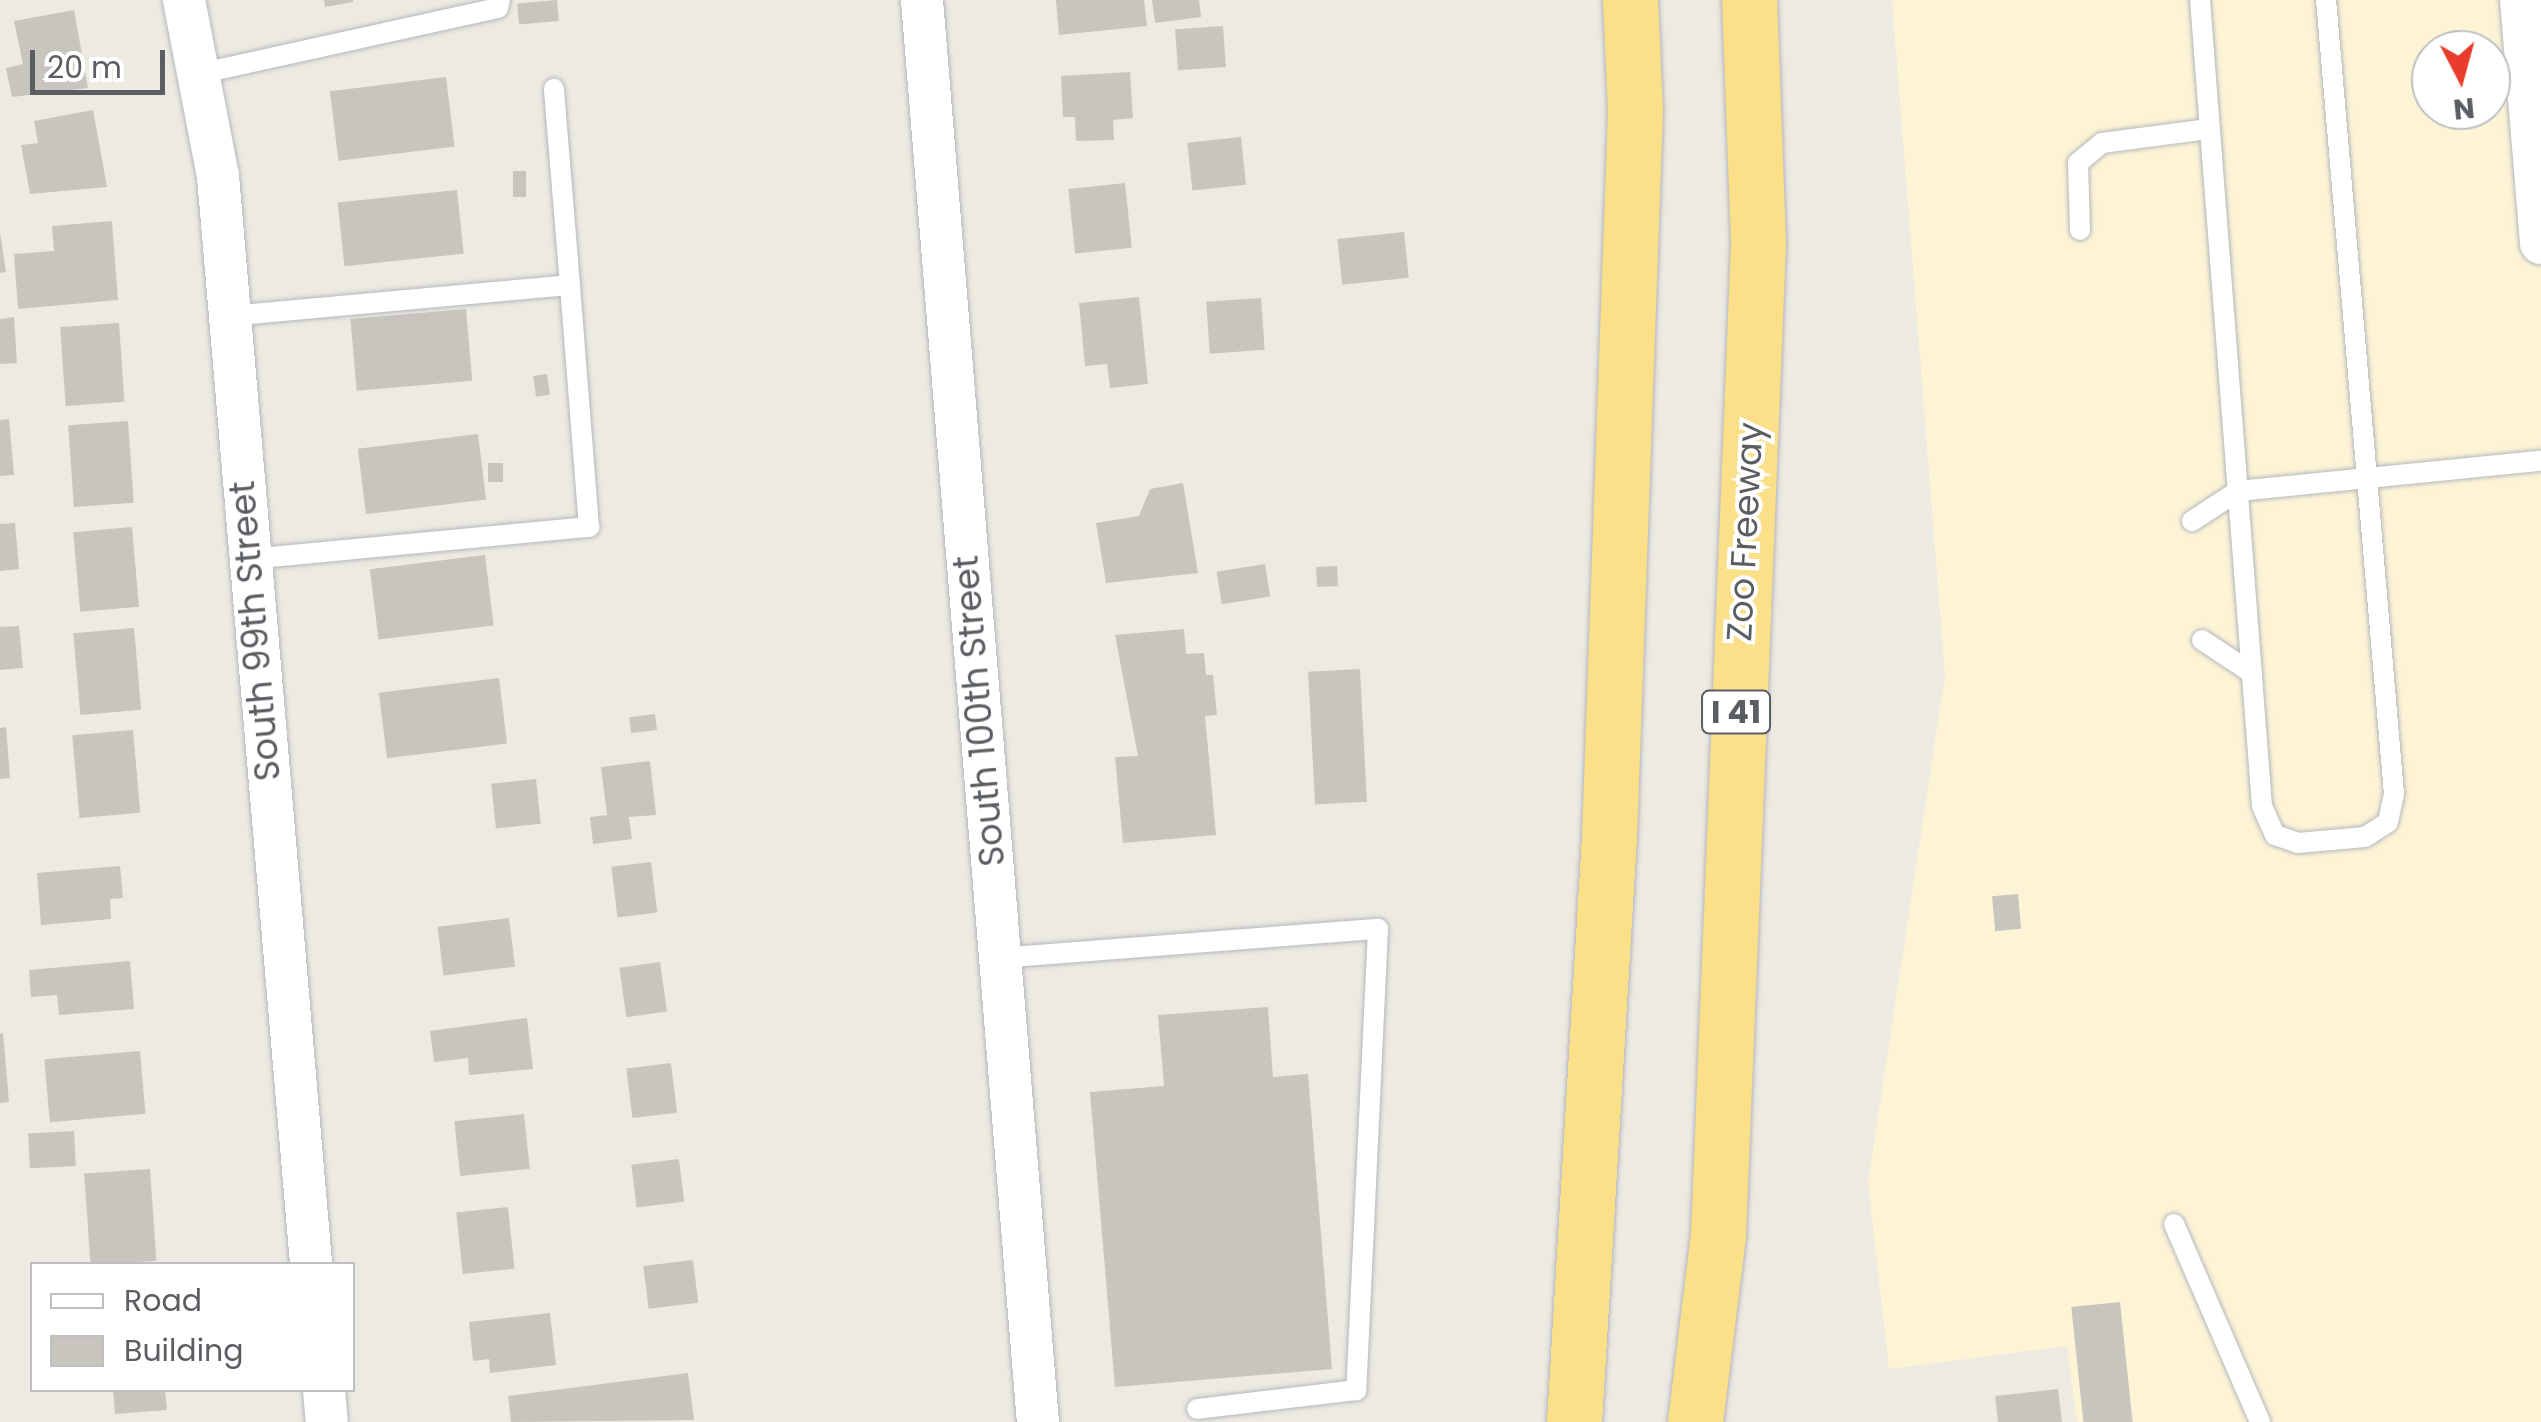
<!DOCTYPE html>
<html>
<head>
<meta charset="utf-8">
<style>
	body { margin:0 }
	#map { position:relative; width:2541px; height:1422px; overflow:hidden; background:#edeae2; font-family:Poppins,sans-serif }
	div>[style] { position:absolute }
	.commercial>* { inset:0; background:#fdf4d6 }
	.building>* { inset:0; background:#c8c5bf; transform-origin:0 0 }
	.roads { filter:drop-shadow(0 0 2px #b4b8bc) drop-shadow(0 0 2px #b4b8bc) }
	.lane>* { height:20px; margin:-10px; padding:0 10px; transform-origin:10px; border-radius:10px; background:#fff }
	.street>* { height:42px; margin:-21px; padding:0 21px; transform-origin:21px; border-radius:21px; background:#fff }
	.highway>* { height:55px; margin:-27.5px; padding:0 27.5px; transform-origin:27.5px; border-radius:27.5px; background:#fce089 }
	span { translate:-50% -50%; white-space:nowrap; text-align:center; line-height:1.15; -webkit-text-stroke:8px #fff; paint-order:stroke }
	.shield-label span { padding:2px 8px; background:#fff; border:2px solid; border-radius:8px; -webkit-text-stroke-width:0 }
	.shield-label { font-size:32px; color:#5a5e62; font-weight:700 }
	.street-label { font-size:35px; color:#5a5e62 }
	.legend { position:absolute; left:30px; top:1262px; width:325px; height:130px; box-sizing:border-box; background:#fff; border:2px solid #bdbfc0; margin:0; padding:12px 18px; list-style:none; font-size:30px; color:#5a5e62 }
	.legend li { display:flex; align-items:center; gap:20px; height:50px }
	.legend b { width:50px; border:2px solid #bdbfc0 }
	.north { position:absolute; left:2411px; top:30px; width:100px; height:100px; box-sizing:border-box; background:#fff; border:2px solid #bdbfc0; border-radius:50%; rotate:174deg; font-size:28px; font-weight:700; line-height:40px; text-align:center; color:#5a5e62 }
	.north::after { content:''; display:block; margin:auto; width:35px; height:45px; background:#e83c2d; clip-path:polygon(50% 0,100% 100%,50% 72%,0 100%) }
	.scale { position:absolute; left:30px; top:50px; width:135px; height:45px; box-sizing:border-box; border:5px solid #5a5e62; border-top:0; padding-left:12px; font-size:30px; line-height:35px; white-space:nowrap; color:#5a5e62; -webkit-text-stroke:8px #fff; paint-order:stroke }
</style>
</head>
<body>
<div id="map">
	<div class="commercial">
		<i style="clip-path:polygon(evenodd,1892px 0,2541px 0,2541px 1422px,2077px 1422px,2067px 1346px,1889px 1369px,1868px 1183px,1945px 676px,1892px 0,2431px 50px,2491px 50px,2491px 110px,2431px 110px,2431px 50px)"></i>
	</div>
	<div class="building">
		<i style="clip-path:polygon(324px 0,353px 0,353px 2px,325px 7px)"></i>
		<i style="left:557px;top:0;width:21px;height:40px;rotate:85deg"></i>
		<i style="clip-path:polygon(1056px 0,1144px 0,1147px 26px,1059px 35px)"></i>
		<i style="clip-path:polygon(1152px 0,1199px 0,1201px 17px,1155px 23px)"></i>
		<i style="clip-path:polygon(74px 10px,88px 88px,12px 97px,6px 68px,23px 64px,14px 21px)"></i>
		<i style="left:1223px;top:26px;width:41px;height:48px;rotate:86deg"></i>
		<i style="clip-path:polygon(1130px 72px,1133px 118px,1113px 120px,1114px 140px,1076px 141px,1075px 117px,1063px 117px,1061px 76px)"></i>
		<i style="left:446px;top:77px;width:70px;height:117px;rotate:83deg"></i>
		<i style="clip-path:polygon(93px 110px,107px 187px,30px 194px,21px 145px,38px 143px,34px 121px)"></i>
		<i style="left:1241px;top:137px;width:48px;height:54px;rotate:84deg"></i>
		<i style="left:513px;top:171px;width:13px;height:26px"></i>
		<i style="left:1125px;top:183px;width:65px;height:57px;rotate:84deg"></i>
		<i style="left:457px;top:190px;width:64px;height:120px;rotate:84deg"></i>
		<i style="clip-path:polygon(112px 221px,118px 300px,18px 309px,14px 254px,54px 251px,52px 226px)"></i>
		<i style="clip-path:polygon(0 232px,6px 272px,0 273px)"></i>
		<i style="left:1404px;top:232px;width:46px;height:67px;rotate:84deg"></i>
		<i style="clip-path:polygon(1139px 297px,1148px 384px,1110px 388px,1107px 364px,1085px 366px,1079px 303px)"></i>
		<i style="left:1261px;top:298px;width:52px;height:55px;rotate:86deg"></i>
		<i style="left:466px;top:309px;width:72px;height:116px;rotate:85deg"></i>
		<i style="clip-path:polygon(14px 317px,17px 363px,0 364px,0 319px)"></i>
		<i style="left:119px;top:323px;width:79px;height:59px;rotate:86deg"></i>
		<i style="left:547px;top:374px;width:21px;height:14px;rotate:82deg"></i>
		<i style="clip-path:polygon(9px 419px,14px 475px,0 476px,0 420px)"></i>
		<i style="left:128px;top:421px;width:82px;height:60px;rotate:86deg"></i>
		<i style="left:478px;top:434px;width:66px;height:121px;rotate:83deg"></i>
		<i style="left:503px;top:463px;width:19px;height:15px;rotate:90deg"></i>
		<i style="clip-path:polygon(1183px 483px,1198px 573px,1106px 583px,1096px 523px,1139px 516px,1150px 489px)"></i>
		<i style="clip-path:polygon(15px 523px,19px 569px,0 571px,0 524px)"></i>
		<i style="left:132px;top:527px;width:80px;height:59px;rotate:85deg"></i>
		<i style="left:485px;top:555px;width:71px;height:116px;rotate:83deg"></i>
		<i style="left:1265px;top:564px;width:33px;height:49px;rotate:81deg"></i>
		<i style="left:1337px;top:566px;width:20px;height:21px;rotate:87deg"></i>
		<i style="clip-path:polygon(19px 626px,23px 668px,0 670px,0 627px)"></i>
		<i style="left:134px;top:628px;width:82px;height:61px;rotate:85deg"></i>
		<i style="clip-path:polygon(1184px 629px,1186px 654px,1204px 653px,1206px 675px,1213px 675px,1217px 715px,1205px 716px,1216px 835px,1123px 843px,1115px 757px,1138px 756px,1115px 635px)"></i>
		<i style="left:1360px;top:669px;width:133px;height:52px;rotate:87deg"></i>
		<i style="left:499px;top:678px;width:66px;height:121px;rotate:83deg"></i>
		<i style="left:655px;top:714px;width:16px;height:26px;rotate:83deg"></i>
		<i style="clip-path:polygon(6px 727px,10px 778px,0 779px,0 728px)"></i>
		<i style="left:133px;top:730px;width:83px;height:61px;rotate:85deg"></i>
		<i style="clip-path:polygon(650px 761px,656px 815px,629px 817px,632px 839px,593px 844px,590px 817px,607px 815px,601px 767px)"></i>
		<i style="left:536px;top:779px;width:45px;height:45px;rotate:84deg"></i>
		<i style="left:651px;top:862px;width:51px;height:40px;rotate:83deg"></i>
		<i style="clip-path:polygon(120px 866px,123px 898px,110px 899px,111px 919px,41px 925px,37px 873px)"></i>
		<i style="left:2018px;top:894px;width:35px;height:26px;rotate:85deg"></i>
		<i style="left:509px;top:918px;width:49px;height:72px;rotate:83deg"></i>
		<i style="clip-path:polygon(130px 961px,134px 1009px,59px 1015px,57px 995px,31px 997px,29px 970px)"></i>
		<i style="left:660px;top:962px;width:50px;height:41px;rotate:82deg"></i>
		<i style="clip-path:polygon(1268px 1007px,1273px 1077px,1308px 1074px,1332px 1369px,1115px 1387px,1090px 1092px,1164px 1086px,1158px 1015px)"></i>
		<i style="clip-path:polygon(527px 1018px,533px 1069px,469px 1075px,468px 1058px,434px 1062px,430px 1031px)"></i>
		<i style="clip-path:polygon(3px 1033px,9px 1102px,0 1103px,0 1034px)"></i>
		<i style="left:140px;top:1051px;width:63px;height:96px;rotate:85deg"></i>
		<i style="left:671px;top:1063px;width:50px;height:45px;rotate:83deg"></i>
		<i style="left:524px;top:1114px;width:55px;height:70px;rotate:84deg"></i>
		<i style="left:74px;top:1131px;width:35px;height:46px;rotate:87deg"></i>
		<i style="left:679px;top:1159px;width:43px;height:48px;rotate:83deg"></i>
		<i style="left:150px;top:1169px;width:92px;height:66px;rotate:86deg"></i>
		<i style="left:508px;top:1207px;width:62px;height:52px;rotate:84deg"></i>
		<i style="left:693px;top:1260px;width:43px;height:50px;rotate:83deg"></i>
		<i style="left:2120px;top:1302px;width:121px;height:49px;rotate:84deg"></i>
		<i style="clip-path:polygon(550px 1313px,556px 1365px,490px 1373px,489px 1359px,473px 1361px,469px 1322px)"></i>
		<i style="clip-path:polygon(688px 1373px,694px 1420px,511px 1422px,508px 1396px)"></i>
		<i style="clip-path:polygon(2058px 1389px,2062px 1422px,1998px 1422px,1995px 1396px)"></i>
		<i style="clip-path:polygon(113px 1390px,165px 1390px,167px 1410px,115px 1414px)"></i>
	</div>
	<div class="roads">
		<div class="lane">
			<i style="left:2200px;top:0;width:808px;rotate:85.6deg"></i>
			<i style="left:2262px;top:806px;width:32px;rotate:66deg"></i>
			<i style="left:2275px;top:835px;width:24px;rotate:19deg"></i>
			<i style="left:2298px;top:843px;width:67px;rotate:-5.1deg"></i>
			<i style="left:2365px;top:837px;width:27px;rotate:-33deg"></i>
			<i style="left:2388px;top:822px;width:29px;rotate:-78deg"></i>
			<i style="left:2394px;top:794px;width:797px;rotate:-94.89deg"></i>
			<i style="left:198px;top:74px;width:307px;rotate:-12.4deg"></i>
			<i style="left:498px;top:8px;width:8px;rotate:-76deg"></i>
			<i style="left:2080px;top:230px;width:67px;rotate:-91.7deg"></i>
			<i style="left:2078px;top:163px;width:31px;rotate:-40deg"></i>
			<i style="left:2102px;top:143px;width:108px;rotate:-7.5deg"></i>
			<i style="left:229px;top:316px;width:342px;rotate:-5.2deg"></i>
			<i style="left:570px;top:285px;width:197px;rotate:-94.7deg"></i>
			<i style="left:2192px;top:521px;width:55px;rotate:-33.1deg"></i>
			<i style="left:2238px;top:491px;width:304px;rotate:-5.7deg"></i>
			<i style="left:249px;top:559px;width:342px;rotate:-5.4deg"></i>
			<i style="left:589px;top:527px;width:243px;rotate:-94.5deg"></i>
			<i style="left:2202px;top:640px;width:60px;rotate:33.4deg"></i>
			<i style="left:999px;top:958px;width:380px;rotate:-4.4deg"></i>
			<i style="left:1378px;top:929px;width:462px;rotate:92.7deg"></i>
			<i style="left:1356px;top:1390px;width:160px;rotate:173.2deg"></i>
			<i style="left:2174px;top:1224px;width:216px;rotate:66.5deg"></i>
		</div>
		<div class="street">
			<i style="left:184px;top:0;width:179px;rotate:79.1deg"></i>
			<i style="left:218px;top:176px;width:1092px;rotate:85.11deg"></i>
			<i style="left:922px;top:0;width:1427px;rotate:85.34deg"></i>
			<i style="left:2521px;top:0;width:244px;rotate:85.3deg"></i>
			<i style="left:324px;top:1390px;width:32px;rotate:85deg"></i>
		</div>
		<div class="highway">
			<i style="left:1574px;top:1422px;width:586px;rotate:-86.58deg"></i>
			<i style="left:1609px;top:837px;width:727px;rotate:-87.95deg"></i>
			<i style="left:1635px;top:110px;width:110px;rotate:-92.6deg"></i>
			<i style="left:1695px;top:1422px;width:188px;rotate:-83deg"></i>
			<i style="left:1718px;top:1235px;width:994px;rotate:-87.69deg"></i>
			<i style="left:1758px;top:242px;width:242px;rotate:-92.1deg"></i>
		</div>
	</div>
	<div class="shield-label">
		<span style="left:1736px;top:712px">I 41</span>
	</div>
	<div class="street-label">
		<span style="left:1745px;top:532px;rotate:-87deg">Zoo Freeway</span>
		<span style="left:255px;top:631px;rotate:-95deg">South 99th Street</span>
		<span style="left:979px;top:711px;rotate:-95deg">South 100th Street</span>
	</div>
	<ul class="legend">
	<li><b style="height:12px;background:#fff"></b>Road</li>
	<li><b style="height:28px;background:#c8c5bf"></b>Building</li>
	</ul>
	<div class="north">N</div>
	<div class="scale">20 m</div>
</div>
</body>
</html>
